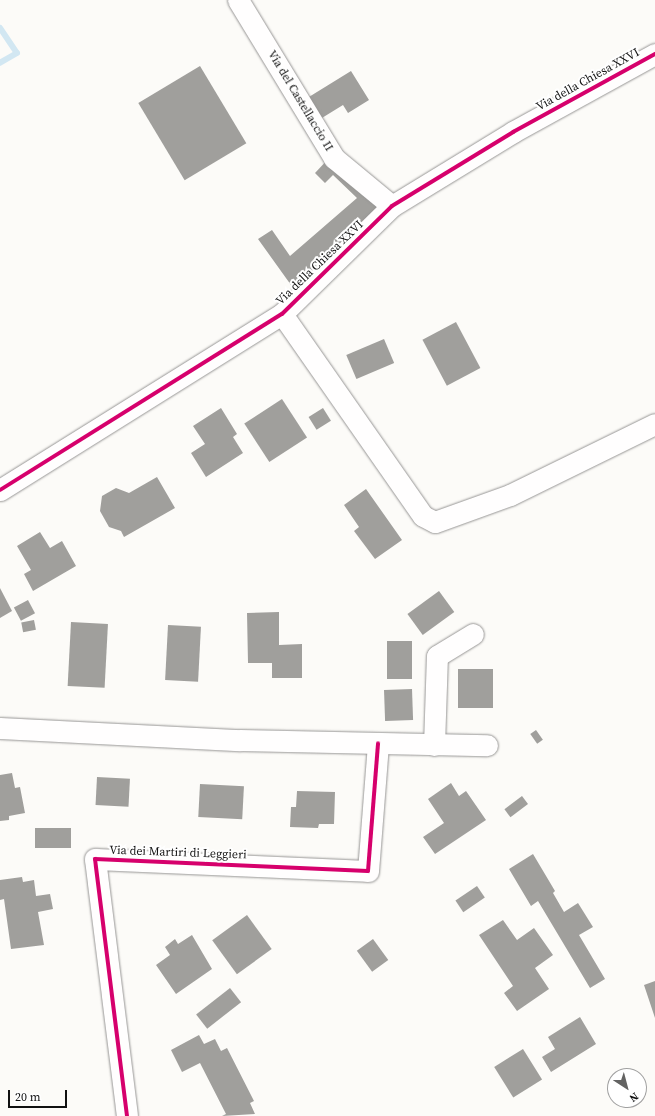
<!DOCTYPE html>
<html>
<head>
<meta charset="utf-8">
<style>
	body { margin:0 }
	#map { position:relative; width:655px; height:1116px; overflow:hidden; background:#fcfbf8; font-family:"Source Serif 4",serif }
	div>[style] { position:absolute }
	.stream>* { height:6px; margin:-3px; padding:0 3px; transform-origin:3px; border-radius:3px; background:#d2e7f2 }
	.building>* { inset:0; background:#a09f9c; transform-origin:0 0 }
	.roads { filter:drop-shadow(0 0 1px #979695) drop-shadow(0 0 1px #979695) }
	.street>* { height:21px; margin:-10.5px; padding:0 10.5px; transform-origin:10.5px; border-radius:10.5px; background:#fffefe }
	.cycleway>* { height:4px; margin:-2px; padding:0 2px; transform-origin:2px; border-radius:2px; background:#d6006c }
	span { translate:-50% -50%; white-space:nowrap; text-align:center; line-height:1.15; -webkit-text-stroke:4px #fff; paint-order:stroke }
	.street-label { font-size:12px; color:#111 }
	.north { position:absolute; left:607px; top:1068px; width:40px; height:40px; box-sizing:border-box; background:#fff; border:1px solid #a0a0a0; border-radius:50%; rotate:144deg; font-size:11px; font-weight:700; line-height:16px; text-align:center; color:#111 }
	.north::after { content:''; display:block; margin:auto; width:14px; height:18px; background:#636362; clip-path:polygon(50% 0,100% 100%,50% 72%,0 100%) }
	.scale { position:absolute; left:8px; top:1090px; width:59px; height:18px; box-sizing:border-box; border:2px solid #111; border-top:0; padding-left:5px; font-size:12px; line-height:14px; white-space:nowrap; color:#111; -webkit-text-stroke:3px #fff; paint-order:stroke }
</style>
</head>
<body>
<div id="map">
	<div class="stream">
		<i style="left:0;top:28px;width:30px;rotate:56deg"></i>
		<i style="left:17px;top:53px;width:20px;rotate:150deg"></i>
	</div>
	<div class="building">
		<i style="left:200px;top:66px;width:90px;height:72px;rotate:59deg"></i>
		<i style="clip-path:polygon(351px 71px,369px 100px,348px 113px,343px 105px,317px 121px,304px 100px)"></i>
		<i style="clip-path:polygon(330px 157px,379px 208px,296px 292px,258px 239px,272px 230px,290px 256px,357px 198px,333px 175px,325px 183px,315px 173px)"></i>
		<i style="left:456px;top:322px;width:52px;height:38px;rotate:62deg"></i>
		<i style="left:384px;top:339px;width:26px;height:41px;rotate:67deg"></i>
		<i style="left:282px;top:399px;width:46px;height:45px;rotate:57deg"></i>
		<i style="clip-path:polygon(221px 408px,237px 434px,233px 437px,243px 453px,206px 477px,191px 453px,205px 444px,193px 426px)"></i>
		<i style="left:323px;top:408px;width:15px;height:17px;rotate:58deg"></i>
		<i style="clip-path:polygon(157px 477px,175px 508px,124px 537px,121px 531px,109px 527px,100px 511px,102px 496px,116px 488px,129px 493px)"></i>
		<i style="clip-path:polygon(366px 489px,402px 540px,375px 559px,354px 531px,359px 527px,344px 505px)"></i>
		<i style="clip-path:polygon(40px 532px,50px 548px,62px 541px,76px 566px,33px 591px,24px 574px,31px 570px,17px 546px)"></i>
		<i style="clip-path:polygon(0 588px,12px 611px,0 618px)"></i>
		<i style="left:439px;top:591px;width:26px;height:39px;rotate:54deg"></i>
		<i style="left:28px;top:600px;width:15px;height:16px;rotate:62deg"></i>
		<i style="clip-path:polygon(279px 612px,279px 645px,302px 644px,302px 678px,272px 678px,272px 663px,248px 663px,247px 613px)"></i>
		<i style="left:34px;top:620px;width:10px;height:13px;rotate:79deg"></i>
		<i style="left:71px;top:622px;width:37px;height:64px;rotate:3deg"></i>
		<i style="left:168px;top:625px;width:33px;height:55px;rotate:3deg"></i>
		<i style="left:387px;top:641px;width:25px;height:38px"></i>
		<i style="left:458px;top:669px;width:35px;height:39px"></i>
		<i style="left:412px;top:689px;width:31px;height:28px;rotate:88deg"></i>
		<i style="left:536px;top:730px;width:12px;height:7px;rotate:55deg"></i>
		<i style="clip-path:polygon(12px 773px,15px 788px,20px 787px,25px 813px,9px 816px,9px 820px,0 821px,0 775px)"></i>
		<i style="left:97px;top:777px;width:33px;height:28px;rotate:3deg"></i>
		<i style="clip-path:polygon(451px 783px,459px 796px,466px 791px,486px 820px,435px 854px,423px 837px,444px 823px,428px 799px)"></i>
		<i style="left:200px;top:784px;width:44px;height:33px;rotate:3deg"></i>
		<i style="clip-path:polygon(297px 791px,335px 792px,334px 824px,319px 824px,318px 828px,290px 827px,291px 807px,296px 807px)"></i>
		<i style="left:522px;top:796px;width:10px;height:22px;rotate:53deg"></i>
		<i style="left:35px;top:828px;width:36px;height:20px"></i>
		<i style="clip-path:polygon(533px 854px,555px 891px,553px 893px,564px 912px,578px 903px,593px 927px,579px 935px,605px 979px,590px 988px,538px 901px,531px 906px,509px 869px)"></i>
		<i style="clip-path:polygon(22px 877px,23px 882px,34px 880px,36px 896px,50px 894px,53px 909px,38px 912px,44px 945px,11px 949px,4px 899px,0 900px,0 880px)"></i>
		<i style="left:477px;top:886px;width:14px;height:26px;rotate:56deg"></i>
		<i style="left:247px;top:915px;width:42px;height:43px;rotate:54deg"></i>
		<i style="clip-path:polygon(503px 920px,517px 940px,534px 928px,553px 955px,535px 968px,549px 989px,517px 1011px,504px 993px,513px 986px,479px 935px)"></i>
		<i style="clip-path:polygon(192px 935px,212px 969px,176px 994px,156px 965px,170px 955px,165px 947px,175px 939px,178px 944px)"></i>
		<i style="left:373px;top:939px;width:26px;height:20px;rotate:54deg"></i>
		<i style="clip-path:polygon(655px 981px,655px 1018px,644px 985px)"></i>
		<i style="left:230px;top:988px;width:18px;height:43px;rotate:52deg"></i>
		<i style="clip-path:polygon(580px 1017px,596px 1044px,551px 1072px,542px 1057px,555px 1049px,548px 1037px)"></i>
		<i style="clip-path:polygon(199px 1035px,204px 1044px,215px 1039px,221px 1051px,227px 1048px,254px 1101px,250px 1103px,255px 1114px,222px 1116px,226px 1114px,200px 1063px,182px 1072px,171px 1050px)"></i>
		<i style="left:523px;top:1049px;width:36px;height:34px;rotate:58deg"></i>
	</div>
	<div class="roads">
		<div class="street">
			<i style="left:238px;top:0;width:185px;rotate:58.7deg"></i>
			<i style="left:334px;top:158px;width:75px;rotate:39.6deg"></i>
			<i style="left:282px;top:314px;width:246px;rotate:55.1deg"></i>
			<i style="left:423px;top:516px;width:13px;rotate:27deg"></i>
			<i style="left:435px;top:522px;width:80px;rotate:-19.8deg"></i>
			<i style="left:510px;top:495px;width:161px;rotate:-26.1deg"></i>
			<i style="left:0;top:490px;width:332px;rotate:-32deg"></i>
			<i style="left:282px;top:314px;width:154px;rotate:-44.5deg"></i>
			<i style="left:392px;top:206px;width:142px;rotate:-31.4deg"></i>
			<i style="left:513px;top:132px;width:162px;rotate:-28.8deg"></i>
			<i style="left:0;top:728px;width:240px;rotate:2.9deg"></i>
			<i style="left:240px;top:740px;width:247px;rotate:1.2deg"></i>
			<i style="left:434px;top:745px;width:89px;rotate:-88.1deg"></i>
			<i style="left:437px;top:656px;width:42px;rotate:-31.4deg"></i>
			<i style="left:127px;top:1116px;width:259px;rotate:-97.1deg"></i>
			<i style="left:95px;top:859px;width:273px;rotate:2.5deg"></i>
			<i style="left:368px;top:871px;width:128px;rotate:-85.5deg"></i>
		</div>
	</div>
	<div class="cycleway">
		<i style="left:0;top:490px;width:332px;rotate:-32deg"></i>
		<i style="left:282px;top:314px;width:154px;rotate:-44.5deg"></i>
		<i style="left:392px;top:206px;width:142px;rotate:-31.4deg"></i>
		<i style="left:513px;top:132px;width:162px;rotate:-28.8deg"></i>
		<i style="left:127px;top:1116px;width:259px;rotate:-97.1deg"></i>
		<i style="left:95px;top:859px;width:273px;rotate:2.5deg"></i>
		<i style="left:368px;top:871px;width:128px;rotate:-85.5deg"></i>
	</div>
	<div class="street-label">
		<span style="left:588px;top:80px;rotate:-29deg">Via della Chiesa XXVI</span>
		<span style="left:300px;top:101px;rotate:59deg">Via del Castellaccio II</span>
		<span style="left:320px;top:263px;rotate:-44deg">Via della Chiesa XXVI</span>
		<span style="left:178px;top:853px;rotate:2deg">Via dei Martiri di Leggieri</span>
	</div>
	<div class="north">N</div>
	<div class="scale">20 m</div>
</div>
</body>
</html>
